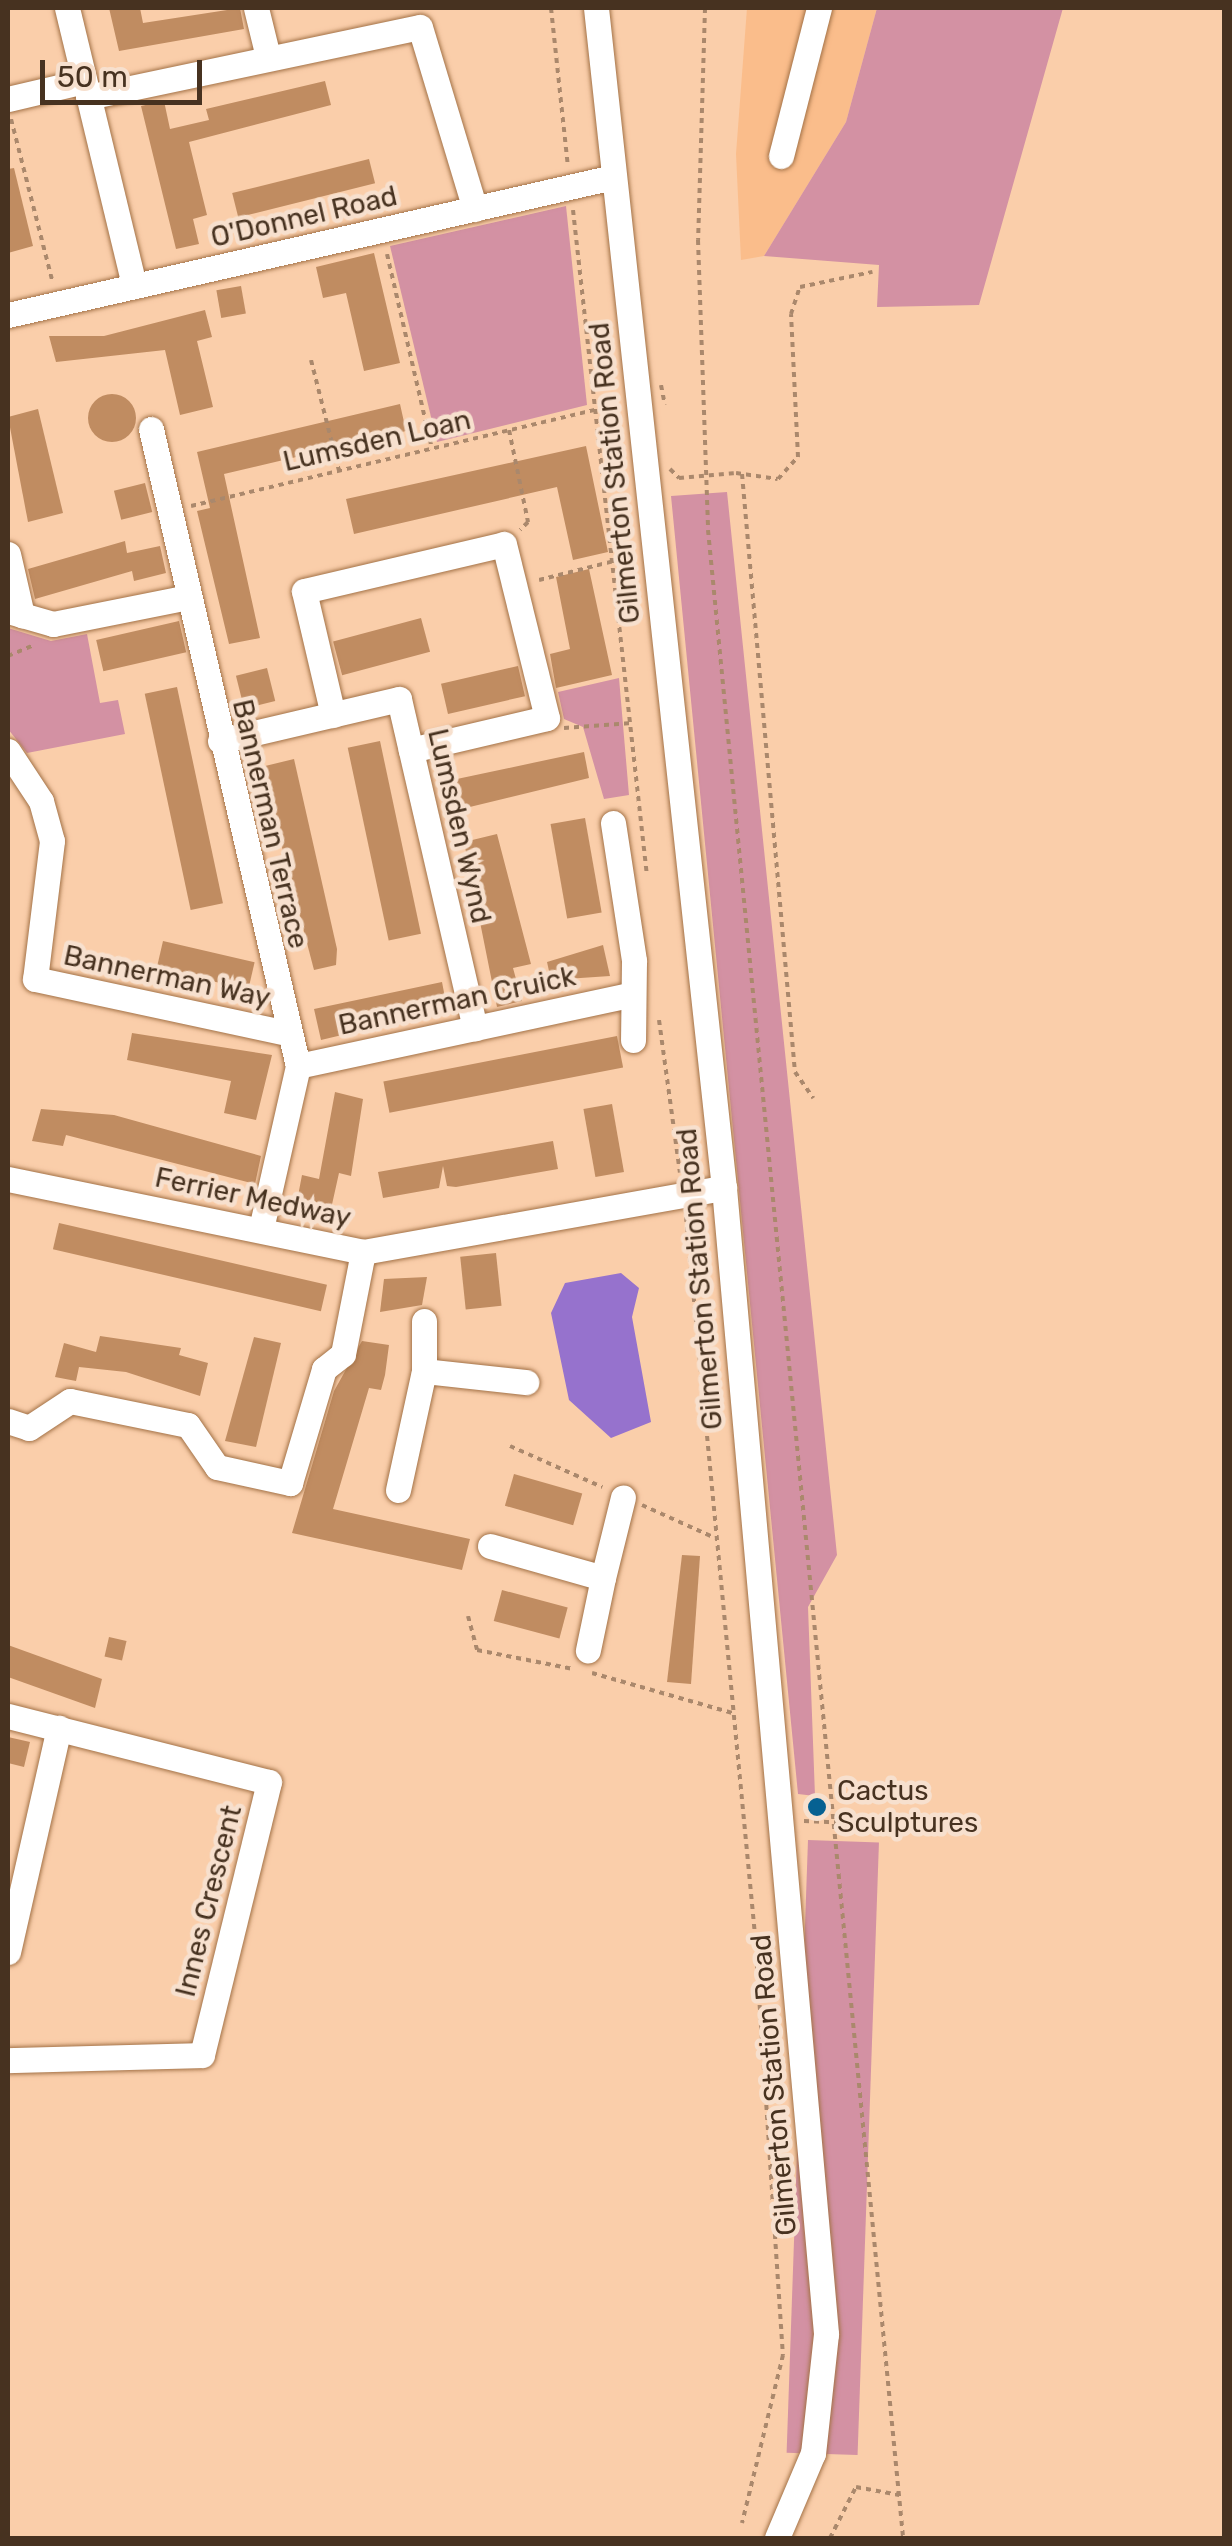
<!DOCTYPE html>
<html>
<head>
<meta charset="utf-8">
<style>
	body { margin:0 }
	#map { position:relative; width:1232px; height:2546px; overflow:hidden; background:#faceaa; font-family:Rubik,sans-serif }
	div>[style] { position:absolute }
	.built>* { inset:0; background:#fabd8b }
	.green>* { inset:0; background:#d391a3; transform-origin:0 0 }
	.water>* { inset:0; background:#9672cd }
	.building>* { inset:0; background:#c08c61; transform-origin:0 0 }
	.round { border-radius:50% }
	.path>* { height:4px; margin-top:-2px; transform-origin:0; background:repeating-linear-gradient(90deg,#aa886c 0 5px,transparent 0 10px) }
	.roads { filter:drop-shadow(0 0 2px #a37247) drop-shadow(0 0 2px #a37247) }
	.minor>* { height:25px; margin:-12.5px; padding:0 12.5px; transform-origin:12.5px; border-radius:12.5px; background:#fff }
	.path-bridge>* { height:4px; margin-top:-2px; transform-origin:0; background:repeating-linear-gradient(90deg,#aa886c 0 5px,transparent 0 10px) }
	.dots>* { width:28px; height:28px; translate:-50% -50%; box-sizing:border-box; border:5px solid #f7e0ce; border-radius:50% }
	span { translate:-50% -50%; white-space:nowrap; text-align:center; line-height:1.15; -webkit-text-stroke:9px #f7e0ce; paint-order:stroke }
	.street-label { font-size:28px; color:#473220 }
	.poi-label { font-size:28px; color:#473220 }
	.left { translate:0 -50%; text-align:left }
	.frame { position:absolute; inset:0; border:10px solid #473220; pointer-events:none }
	.scale { position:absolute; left:40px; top:60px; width:162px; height:45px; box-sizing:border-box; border:5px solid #473220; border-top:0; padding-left:12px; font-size:30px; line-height:35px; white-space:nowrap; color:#473220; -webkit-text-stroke:8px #f7e0ce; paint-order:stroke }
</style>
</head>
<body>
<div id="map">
	<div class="built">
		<i style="clip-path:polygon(747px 8px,877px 8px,846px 122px,764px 256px,741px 260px,736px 154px)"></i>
	</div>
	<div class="green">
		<i style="clip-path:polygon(877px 8px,1063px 8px,979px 305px,877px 307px,879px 265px,764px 256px,846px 122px)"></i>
		<i style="clip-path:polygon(566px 206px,587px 405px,437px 442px,390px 246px)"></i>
		<i style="clip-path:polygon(727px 492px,837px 1555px,808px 1607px,815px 1796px,798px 1794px,671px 496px)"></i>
		<i style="clip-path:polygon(8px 628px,51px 641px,87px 634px,100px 703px,118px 700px,125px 734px,27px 753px,8px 729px)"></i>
		<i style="clip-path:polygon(619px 678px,629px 795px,604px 799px,583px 727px,564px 719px,558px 692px)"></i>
		<i style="left:808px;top:1840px;width:71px;height:613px;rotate:2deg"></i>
	</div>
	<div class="water">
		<i style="clip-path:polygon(621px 1273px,639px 1288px,632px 1317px,651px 1422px,611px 1438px,569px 1400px,551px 1313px,565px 1283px)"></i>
	</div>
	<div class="building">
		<i style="clip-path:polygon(109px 8px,140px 8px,143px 23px,240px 8px,244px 29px,119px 51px)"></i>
		<i style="clip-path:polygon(325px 81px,331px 105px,189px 142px,207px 215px,193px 219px,199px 244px,176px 249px,141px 106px,164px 101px,170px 129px,209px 120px,206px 109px)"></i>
		<i style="left:369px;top:159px;width:25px;height:141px;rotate:76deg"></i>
		<i style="clip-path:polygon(14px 168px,33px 246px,8px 253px,8px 169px)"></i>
		<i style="clip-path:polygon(374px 253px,400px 363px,364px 371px,346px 293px,323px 298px,316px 267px)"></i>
		<i style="left:241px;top:286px;width:28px;height:25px;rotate:80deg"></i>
		<i style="clip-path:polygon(205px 310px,212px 337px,197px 341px,213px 407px,180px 415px,165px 350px,56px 362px,49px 336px,104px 336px)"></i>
		<i class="round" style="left:88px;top:394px;width:48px;height:48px"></i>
		<i style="clip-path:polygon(400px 404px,406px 431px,224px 474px,260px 638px,229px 644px,197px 511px,210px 508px,197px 452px)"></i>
		<i style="clip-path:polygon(38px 409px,63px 513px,28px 522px,8px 417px)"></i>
		<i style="clip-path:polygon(586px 446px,608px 552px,573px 560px,557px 487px,354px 534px,346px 499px)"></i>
		<i style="left:145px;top:483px;width:30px;height:32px;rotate:76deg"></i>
		<i style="clip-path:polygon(125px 541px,127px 553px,160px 546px,166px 573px,134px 581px,132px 571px,35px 599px,28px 569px)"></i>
		<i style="clip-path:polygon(589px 569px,612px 675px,556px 688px,550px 654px,570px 649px,556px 577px)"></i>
		<i style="left:421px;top:618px;width:35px;height:91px;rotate:75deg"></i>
		<i style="left:179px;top:621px;width:32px;height:85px;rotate:77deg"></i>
		<i style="left:518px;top:666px;width:31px;height:79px;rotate:77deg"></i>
		<i style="left:267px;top:668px;width:34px;height:32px;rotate:76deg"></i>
		<i style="left:177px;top:687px;width:221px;height:33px;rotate:78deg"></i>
		<i style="left:380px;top:741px;width:197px;height:33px;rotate:78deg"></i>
		<i style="clip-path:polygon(584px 752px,589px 778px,445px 813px,438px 783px)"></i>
		<i style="clip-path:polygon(294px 759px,337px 949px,336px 965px,314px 970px,261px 767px)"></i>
		<i style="left:585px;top:818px;width:96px;height:35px;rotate:80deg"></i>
		<i style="clip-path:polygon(497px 834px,531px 964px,513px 968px,522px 1001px,497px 1007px,464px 842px)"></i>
		<i style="left:163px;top:941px;width:94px;height:28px;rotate:13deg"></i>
		<i style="clip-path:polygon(603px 945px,610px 976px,551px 980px,547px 962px)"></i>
		<i style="clip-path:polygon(442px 982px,447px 1008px,341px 1028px,342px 1035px,321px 1040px,314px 1009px)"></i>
		<i style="clip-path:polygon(132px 1033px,272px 1055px,256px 1120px,224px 1113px,231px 1081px,127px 1060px)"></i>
		<i style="left:617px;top:1036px;width:32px;height:238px;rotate:79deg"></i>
		<i style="clip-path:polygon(335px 1092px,363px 1099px,351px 1176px,339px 1173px,331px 1209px,297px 1201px,302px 1175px,319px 1179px)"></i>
		<i style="left:612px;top:1104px;width:69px;height:29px;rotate:80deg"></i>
		<i style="clip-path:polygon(41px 1109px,114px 1115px,261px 1156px,255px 1184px,66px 1135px,63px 1146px,32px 1141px)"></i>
		<i style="clip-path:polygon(553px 1141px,558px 1169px,456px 1187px,447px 1186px,443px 1166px,439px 1188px,383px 1198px,378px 1172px)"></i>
		<i style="left:59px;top:1223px;width:275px;height:27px;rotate:13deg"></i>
		<i style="left:496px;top:1253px;width:53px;height:36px;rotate:84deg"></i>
		<i style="clip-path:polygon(427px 1277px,422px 1305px,380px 1312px,384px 1279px)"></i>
		<i style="clip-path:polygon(100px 1336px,181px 1348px,179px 1355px,208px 1363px,200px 1396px,126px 1372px,79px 1367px,76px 1381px,55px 1377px,64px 1343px,96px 1352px)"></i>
		<i style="clip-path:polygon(254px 1337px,281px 1343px,256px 1447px,225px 1441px)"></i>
		<i style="clip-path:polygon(362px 1341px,389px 1345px,385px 1375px,381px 1390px,369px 1388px,333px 1509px,470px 1539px,462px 1570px,292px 1533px,334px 1391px)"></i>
		<i style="left:514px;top:1474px;width:71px;height:33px;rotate:16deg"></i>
		<i style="clip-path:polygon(682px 1555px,700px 1556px,691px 1684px,667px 1682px)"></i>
		<i style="left:502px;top:1590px;width:68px;height:32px;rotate:15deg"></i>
		<i style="left:109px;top:1637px;width:18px;height:20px;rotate:13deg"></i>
		<i style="clip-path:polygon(8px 1645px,102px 1679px,95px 1708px,8px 1677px)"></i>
		<i style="clip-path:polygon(8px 1737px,30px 1742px,24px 1767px,8px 1763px)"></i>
	</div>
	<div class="path">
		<i style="left:551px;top:8px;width:159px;rotate:83.9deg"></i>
		<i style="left:705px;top:8px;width:232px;rotate:91.7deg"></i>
		<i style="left:698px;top:240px;width:290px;rotate:88deg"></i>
		<i style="left:708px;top:530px;width:2017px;rotate:84.45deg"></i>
		<i style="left:11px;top:119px;width:166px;rotate:75.7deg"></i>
		<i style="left:573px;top:210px;width:670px;rotate:83.66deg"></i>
		<i style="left:387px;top:254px;width:200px;rotate:77deg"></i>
		<i style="left:311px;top:360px;width:114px;rotate:75.8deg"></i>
		<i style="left:661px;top:385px;width:20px;rotate:79deg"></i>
		<i style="left:509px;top:430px;width:94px;rotate:78.3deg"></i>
		<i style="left:528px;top:522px;width:11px;rotate:135deg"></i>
		<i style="left:670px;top:469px;width:13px;rotate:45deg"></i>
		<i style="left:736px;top:473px;width:42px;rotate:8.1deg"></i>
		<i style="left:778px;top:479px;width:30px;rotate:-48deg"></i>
		<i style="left:798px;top:457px;width:143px;rotate:-92.8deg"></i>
		<i style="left:791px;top:314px;width:28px;rotate:-72deg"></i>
		<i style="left:800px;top:287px;width:74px;rotate:-11.8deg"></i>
		<i style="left:742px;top:474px;width:600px;rotate:84.94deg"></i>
		<i style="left:795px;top:1072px;width:32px;rotate:55deg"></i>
		<i style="left:191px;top:506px;width:415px;rotate:-13.4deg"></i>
		<i style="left:539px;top:580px;width:77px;rotate:-14.2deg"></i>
		<i style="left:8px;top:656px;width:28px;rotate:-23deg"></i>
		<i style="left:564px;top:728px;width:68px;rotate:-4.2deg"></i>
		<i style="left:659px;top:1020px;width:154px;rotate:82.2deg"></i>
		<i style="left:686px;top:1217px;width:721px;rotate:84.51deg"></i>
		<i style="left:755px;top:1935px;width:421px;rotate:86.2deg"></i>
		<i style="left:783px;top:2355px;width:173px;rotate:103.7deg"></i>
		<i style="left:510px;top:1446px;width:101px;rotate:24deg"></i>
		<i style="left:642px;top:1505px;width:80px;rotate:24.3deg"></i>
		<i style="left:468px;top:1616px;width:35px;rotate:75deg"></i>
		<i style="left:477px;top:1650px;width:98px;rotate:11.2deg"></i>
		<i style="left:592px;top:1673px;width:146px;rotate:15.9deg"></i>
		<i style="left:804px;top:1821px;width:70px;rotate:2.5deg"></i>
		<i style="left:830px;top:2538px;width:57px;rotate:-63deg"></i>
		<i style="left:856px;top:2487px;width:44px;rotate:10.5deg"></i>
	</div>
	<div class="roads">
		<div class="minor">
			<i style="left:67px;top:8px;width:286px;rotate:76.4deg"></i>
			<i style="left:256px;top:8px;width:50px;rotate:76.2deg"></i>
			<i style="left:596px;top:8px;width:1187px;rotate:83.81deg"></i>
			<i style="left:724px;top:1188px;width:1151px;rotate:84.91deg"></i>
			<i style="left:826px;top:2334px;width:120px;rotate:96.2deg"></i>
			<i style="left:813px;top:2453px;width:92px;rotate:113deg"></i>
			<i style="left:88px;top:97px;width:339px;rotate:-11.9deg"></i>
			<i style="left:420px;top:27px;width:190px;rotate:73.2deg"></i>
			<i style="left:8px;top:99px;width:78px;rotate:-13.3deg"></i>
			<i style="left:781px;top:156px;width:153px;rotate:-75.6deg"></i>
			<i style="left:8px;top:315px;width:621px;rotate:-12.85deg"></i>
			<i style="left:151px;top:429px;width:654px;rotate:77.01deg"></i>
			<i style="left:298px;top:1066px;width:167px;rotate:102.8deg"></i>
			<i style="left:8px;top:554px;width:63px;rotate:77.1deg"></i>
			<i style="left:8px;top:611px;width:47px;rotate:16.1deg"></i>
			<i style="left:53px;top:624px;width:138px;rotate:-11.3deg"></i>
			<i style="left:333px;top:715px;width:127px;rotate:-103.2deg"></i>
			<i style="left:304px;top:591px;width:205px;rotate:-13.2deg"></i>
			<i style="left:504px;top:544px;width:179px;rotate:76.1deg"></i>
			<i style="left:547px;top:718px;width:140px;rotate:166.8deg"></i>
			<i style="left:220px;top:741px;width:184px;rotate:-13.2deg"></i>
			<i style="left:399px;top:699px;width:338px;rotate:77deg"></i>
			<i style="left:8px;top:751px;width:60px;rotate:56.6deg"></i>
			<i style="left:41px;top:801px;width:41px;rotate:74.6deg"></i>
			<i style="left:52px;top:841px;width:139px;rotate:97deg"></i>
			<i style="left:35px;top:979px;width:257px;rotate:12.1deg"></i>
			<i style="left:613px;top:823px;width:140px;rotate:81.3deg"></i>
			<i style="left:634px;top:961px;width:79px;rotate:90.7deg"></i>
			<i style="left:298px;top:1066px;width:338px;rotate:-12.1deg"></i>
			<i style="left:8px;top:1179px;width:362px;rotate:11.6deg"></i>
			<i style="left:363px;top:1252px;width:367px;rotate:-10.1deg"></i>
			<i style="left:424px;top:1321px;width:50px;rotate:90deg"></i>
			<i style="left:8px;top:1421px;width:22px;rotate:18deg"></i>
			<i style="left:29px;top:1428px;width:49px;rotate:-33.4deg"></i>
			<i style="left:70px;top:1401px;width:120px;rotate:11.5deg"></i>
			<i style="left:188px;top:1425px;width:51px;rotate:55.4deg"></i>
			<i style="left:217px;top:1467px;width:75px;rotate:12.4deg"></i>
			<i style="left:290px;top:1483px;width:119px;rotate:-73.4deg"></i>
			<i style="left:324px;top:1369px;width:24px;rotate:-38deg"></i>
			<i style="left:343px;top:1354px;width:104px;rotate:-78.9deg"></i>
			<i style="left:398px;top:1490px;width:122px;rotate:-77.7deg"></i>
			<i style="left:424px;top:1371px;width:103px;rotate:6.2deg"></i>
			<i style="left:490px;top:1546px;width:117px;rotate:15.8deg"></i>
			<i style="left:603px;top:1578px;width:74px;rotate:101.8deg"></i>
			<i style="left:603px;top:1578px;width:83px;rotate:-76.1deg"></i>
			<i style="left:8px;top:1716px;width:269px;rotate:14.2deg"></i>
			<i style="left:269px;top:1782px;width:281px;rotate:103.8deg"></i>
			<i style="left:202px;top:2055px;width:194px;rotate:178.5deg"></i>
			<i style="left:8px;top:1952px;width:230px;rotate:-77.2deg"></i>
		</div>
	</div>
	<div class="path-bridge">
		<i style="left:679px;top:478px;width:57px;rotate:-5deg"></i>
	</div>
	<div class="dots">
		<i style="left:817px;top:1807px;background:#066192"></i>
	</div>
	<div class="street-label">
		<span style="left:304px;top:217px;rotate:-13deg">O'Donnel Road</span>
		<span style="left:377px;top:441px;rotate:-13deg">Lumsden Loan</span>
		<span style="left:615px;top:473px;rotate:-96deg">Gilmerton Station Road</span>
		<span style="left:270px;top:824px;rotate:77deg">Bannerman Terrace</span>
		<span style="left:459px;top:826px;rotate:77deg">Lumsden Wynd</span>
		<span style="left:167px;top:977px;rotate:12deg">Bannerman Way</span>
		<span style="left:457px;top:1001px;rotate:-12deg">Bannerman Cruick</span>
		<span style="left:253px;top:1198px;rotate:12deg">Ferrier Medway</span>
		<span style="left:700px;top:1279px;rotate:-95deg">Gilmerton Station Road</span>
		<span style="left:209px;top:1901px;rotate:-76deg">Innes Crescent</span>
		<span style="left:774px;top:2085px;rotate:-95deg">Gilmerton Station Road</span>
	</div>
	<div class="poi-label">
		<span class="left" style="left:837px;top:1807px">Cactus<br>Sculptures</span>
	</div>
	<div class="frame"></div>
	<div class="scale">50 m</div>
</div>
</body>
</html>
